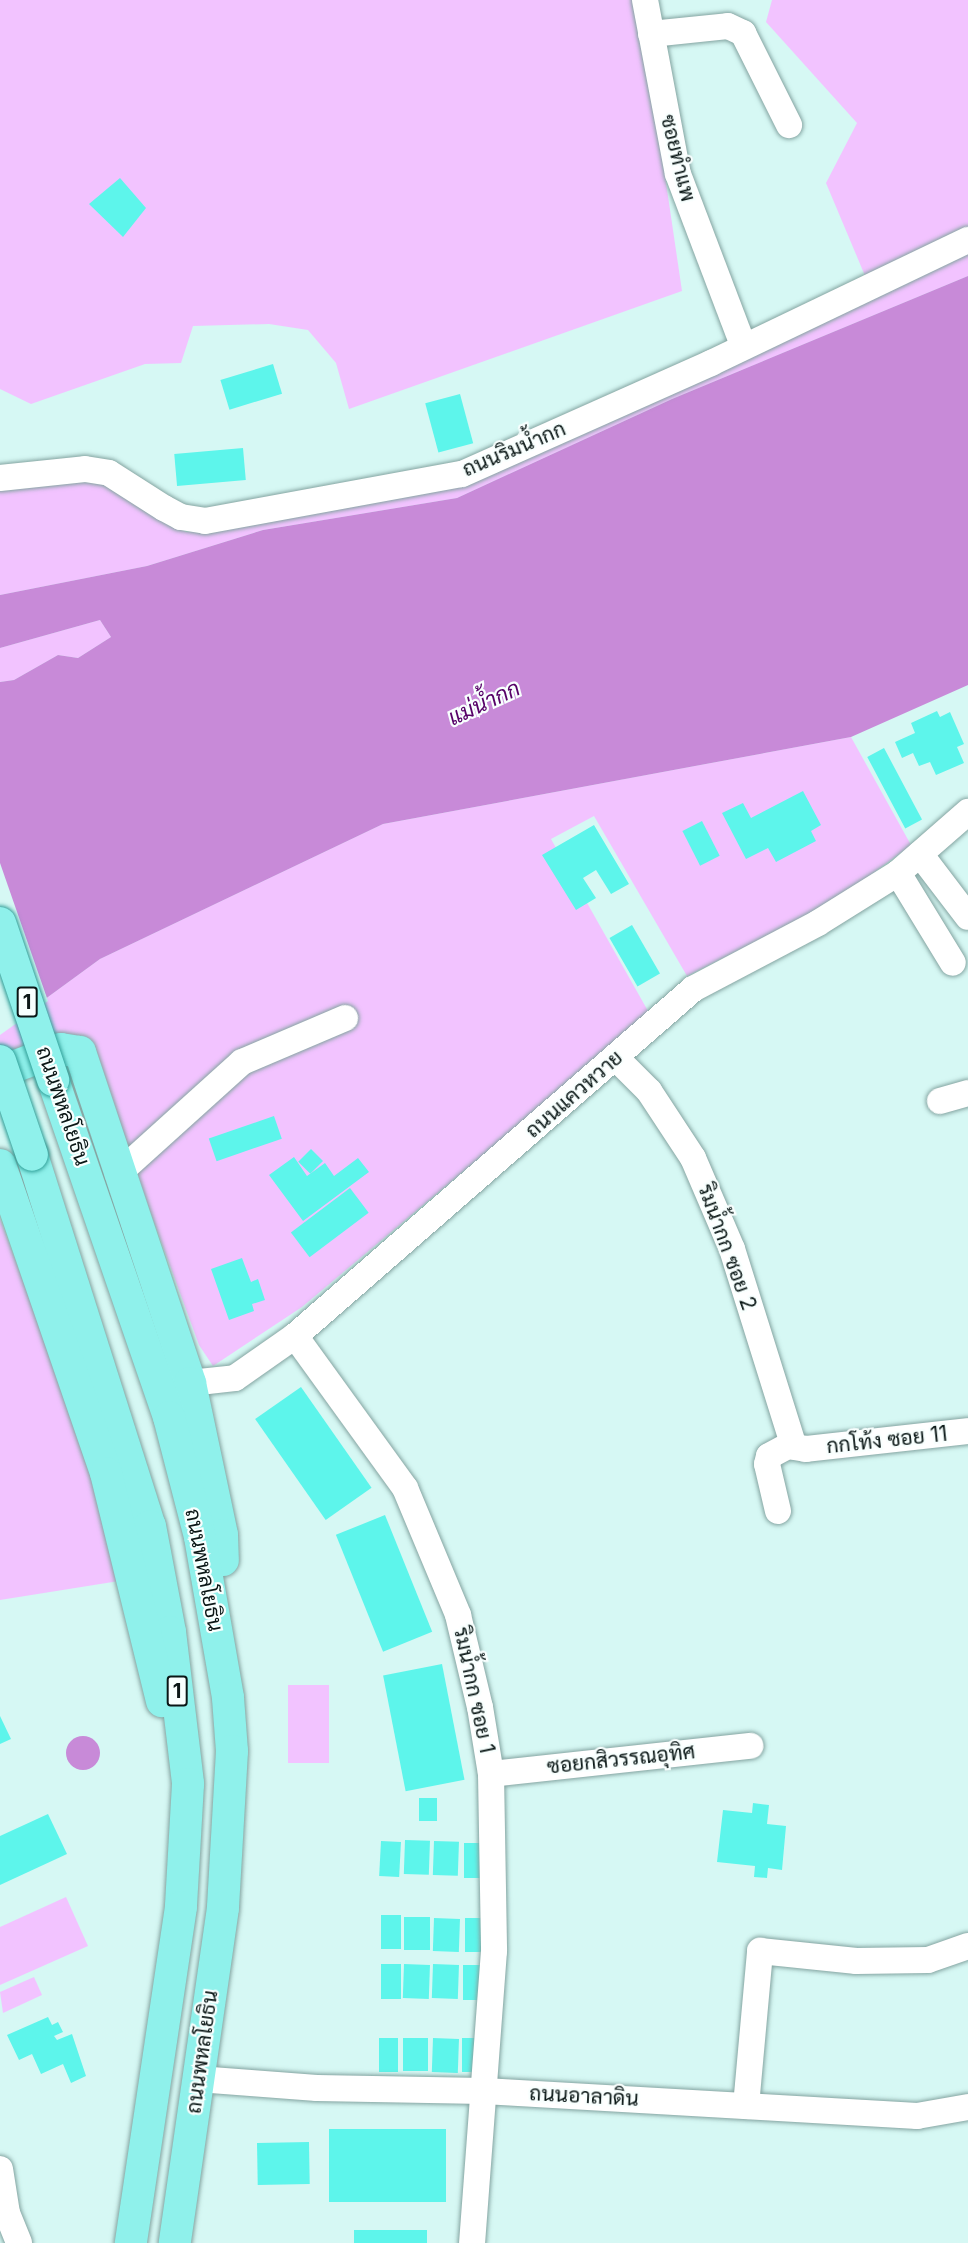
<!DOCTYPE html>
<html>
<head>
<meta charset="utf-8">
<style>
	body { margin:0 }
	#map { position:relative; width:968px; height:2243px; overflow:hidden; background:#d6f8f4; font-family:Inter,Sarabun,sans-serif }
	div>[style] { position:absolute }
	.green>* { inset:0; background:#f2c3ff; transform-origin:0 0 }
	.water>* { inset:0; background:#c88ad8 }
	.round { border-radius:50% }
	.pier>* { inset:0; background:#d6f8f4 }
	.building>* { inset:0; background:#5df5eb; transform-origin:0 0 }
	.roads { filter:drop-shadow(0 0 2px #84a4a1) drop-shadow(0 0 2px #84a4a1) }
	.minor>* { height:26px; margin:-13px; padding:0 13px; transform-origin:13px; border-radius:13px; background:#fff }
	.major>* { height:32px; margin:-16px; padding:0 16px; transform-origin:16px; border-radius:16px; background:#8ff1eb }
	.bridges { filter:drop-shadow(0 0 2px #309f98) drop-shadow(0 0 2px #309f98) }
	.major-bridge>* { height:32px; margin:-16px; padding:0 16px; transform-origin:16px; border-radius:16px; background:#8ff1eb }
	span { translate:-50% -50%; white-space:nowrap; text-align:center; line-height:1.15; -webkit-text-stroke:4.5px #f8fffe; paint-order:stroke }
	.shield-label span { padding:2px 4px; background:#f8fffe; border:2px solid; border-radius:4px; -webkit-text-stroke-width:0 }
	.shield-label { font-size:20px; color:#0a1716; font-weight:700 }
	.street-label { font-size:21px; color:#0a1716 }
	.water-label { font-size:22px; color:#560167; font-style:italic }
</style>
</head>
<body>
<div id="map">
	<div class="green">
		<i style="clip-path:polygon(0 0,639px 0,682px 291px,349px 409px,336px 363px,308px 330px,269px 324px,193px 326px,181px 363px,145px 364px,31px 404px,0 389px)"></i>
		<i style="clip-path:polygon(772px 0,968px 0,968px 276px,672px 399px,457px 498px,263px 530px,147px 566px,0 595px,0 478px,85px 469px,186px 532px,459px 484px,871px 290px,826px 183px,857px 123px,766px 22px)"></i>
		<i style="clip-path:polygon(100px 620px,111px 637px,78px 658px,58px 655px,14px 680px,0 682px,0 648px)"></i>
		<i style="clip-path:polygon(851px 737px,911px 845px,834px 902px,687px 976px,594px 816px,551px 839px,648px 1011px,591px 1064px,302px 1307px,213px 1366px,199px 1345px,92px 1052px,57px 1037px,23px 1046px,0 1057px,0 1032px,100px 959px,383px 824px)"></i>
		<i style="clip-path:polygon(0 1219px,95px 1477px,119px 1581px,0 1600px)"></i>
		<i style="left:288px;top:1685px;width:41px;height:78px"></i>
		<i style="clip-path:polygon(66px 1897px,88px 1946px,0 1985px,0 1927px)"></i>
		<i style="clip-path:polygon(34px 1977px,42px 1995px,3px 2013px,0 1992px)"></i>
	</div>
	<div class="water">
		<i style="clip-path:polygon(968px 276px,968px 685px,851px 737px,383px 824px,100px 959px,0 1032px,0 682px,14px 680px,58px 655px,78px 658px,111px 637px,100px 620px,0 648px,0 595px,147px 566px,263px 530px,457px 498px,672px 399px)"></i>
		<i class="round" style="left:66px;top:1736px;width:34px;height:34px"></i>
	</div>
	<div class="pier">
		<i style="clip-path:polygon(0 863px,48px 1001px,0 1035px)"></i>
	</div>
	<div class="building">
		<i style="clip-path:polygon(120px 178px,146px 208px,123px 237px,89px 204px)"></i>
		<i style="left:273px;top:364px;width:31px;height:55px;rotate:73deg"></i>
		<i style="left:460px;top:394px;width:51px;height:36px;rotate:75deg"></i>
		<i style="left:243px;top:448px;width:32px;height:69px;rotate:85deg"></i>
		<i style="clip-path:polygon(937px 711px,940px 717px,950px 712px,964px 744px,957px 747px,964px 763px,936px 775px,930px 762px,919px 766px,913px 753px,902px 758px,895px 742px,915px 733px,911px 723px)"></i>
		<i style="left:884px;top:748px;width:81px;height:19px;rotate:62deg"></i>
		<i style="clip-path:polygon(803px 791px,821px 825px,811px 831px,816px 841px,776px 862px,768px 848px,746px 859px,722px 813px,743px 803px,751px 818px)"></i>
		<i style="left:702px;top:821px;width:39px;height:22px;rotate:63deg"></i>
		<i style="clip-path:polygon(594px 825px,629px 884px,611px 894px,596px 870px,583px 878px,596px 898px,576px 910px,542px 855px)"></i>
		<i style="left:632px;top:925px;width:56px;height:26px;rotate:60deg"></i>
		<i style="left:274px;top:1116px;width:24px;height:69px;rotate:71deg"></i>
		<i style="left:311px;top:1149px;width:17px;height:18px;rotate:45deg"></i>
		<i style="clip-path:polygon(294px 1157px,307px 1176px,325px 1163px,334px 1176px,358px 1158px,369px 1172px,303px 1221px,269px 1175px)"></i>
		<i style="left:350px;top:1188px;width:31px;height:74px;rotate:53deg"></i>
		<i style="clip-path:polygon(242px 1258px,251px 1282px,258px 1279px,265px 1300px,252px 1304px,254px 1311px,229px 1320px,211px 1269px)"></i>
		<i style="left:301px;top:1387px;width:123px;height:56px;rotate:55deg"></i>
		<i style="left:385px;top:1515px;width:126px;height:53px;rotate:68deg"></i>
		<i style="left:442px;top:1664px;width:118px;height:60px;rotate:79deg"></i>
		<i style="clip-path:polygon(0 1716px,11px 1739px,0 1744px)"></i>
		<i style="left:419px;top:1798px;width:18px;height:23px"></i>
		<i style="clip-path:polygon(753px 1803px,769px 1805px,767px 1824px,786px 1826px,782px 1870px,768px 1868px,767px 1878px,754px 1877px,755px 1866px,717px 1862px,723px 1810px,752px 1813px)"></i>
		<i style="clip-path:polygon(48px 1814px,67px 1854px,0 1885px,0 1836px)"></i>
		<i style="left:405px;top:1840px;width:25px;height:34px;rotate:2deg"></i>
		<i style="left:381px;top:1841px;width:20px;height:35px;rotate:3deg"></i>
		<i style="left:434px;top:1841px;width:25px;height:34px;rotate:2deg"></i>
		<i style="left:464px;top:1843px;width:19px;height:35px"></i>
		<i style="left:381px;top:1915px;width:20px;height:34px"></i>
		<i style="left:404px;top:1917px;width:26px;height:33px"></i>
		<i style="left:434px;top:1918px;width:26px;height:33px;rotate:2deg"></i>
		<i style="left:465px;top:1918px;width:19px;height:34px"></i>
		<i style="left:381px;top:1964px;width:20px;height:35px"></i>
		<i style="left:404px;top:1964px;width:26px;height:34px;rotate:2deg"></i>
		<i style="left:433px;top:1964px;width:26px;height:34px;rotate:2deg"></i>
		<i style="left:463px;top:1965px;width:20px;height:35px"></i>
		<i style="clip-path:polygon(48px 2017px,52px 2025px,58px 2022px,63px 2032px,54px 2036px,57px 2040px,72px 2034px,86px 2076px,71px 2083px,63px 2064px,41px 2074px,32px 2054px,19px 2060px,7px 2035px)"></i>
		<i style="left:379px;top:2038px;width:19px;height:34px"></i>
		<i style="left:403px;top:2038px;width:25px;height:33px"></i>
		<i style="left:433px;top:2038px;width:26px;height:34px;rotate:2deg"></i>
		<i style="left:462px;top:2038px;width:20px;height:34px"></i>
		<i style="left:329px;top:2129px;width:117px;height:73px"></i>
		<i style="left:309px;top:2142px;width:42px;height:52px;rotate:89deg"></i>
		<i style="left:354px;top:2230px;width:73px;height:13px"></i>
	</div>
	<div class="roads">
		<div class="minor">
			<i style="left:645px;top:0;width:177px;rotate:79.3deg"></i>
			<i style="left:678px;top:174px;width:183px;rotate:69.2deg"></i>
			<i style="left:651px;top:34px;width:77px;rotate:-5.9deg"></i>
			<i style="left:728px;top:26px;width:17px;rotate:25deg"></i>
			<i style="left:743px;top:33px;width:103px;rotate:63.4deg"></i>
			<i style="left:0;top:478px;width:85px;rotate:-6deg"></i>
			<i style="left:85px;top:469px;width:24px;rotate:9deg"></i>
			<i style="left:109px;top:473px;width:65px;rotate:32.5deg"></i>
			<i style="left:164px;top:508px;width:19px;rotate:28deg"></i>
			<i style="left:181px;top:517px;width:24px;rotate:9deg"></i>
			<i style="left:205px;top:521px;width:261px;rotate:-10.4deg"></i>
			<i style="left:462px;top:474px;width:273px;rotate:-24deg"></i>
			<i style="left:711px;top:363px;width:285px;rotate:-25.6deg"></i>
			<i style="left:920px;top:854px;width:79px;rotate:52.7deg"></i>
			<i style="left:898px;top:873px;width:105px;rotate:58.6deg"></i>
			<i style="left:616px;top:1058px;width:47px;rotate:45deg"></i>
			<i style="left:649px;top:1091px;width:80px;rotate:56.7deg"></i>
			<i style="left:693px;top:1158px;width:99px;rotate:66.8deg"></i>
			<i style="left:732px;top:1249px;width:207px;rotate:72.6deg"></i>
			<i style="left:794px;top:1447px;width:12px;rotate:9deg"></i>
			<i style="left:806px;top:1449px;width:163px;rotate:-6.3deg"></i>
			<i style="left:940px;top:1101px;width:29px;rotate:-16deg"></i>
			<i style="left:118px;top:1174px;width:167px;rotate:-42.1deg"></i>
			<i style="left:242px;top:1062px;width:112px;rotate:-23.1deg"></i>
			<i style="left:295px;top:1336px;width:188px;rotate:54.1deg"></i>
			<i style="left:405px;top:1488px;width:138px;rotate:67.3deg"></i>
			<i style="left:458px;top:1615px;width:95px;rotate:76.6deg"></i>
			<i style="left:480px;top:1707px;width:68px;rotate:80.7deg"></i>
			<i style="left:491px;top:1774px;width:177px;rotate:89deg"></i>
			<i style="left:494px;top:1951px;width:293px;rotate:94.3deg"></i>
			<i style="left:190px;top:1383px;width:45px;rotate:-6.3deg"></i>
			<i style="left:235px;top:1378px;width:73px;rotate:-35deg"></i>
			<i style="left:295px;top:1336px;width:528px;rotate:-41.08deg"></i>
			<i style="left:693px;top:989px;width:141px;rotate:-27.8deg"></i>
			<i style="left:818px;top:923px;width:94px;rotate:-32deg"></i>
			<i style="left:898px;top:873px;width:93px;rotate:-41.1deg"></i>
			<i style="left:778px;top:1511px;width:48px;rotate:-103.2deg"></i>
			<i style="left:767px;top:1464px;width:8px;rotate:-76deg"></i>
			<i style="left:769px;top:1456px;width:27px;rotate:-28deg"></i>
			<i style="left:491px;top:1774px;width:261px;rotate:-6.2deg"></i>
			<i style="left:198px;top:2079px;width:119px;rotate:4.3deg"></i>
			<i style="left:317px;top:2088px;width:167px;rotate:1deg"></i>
			<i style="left:484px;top:2091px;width:434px;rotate:3.3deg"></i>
			<i style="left:917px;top:2116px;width:52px;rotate:-10deg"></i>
			<i style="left:746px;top:2106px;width:156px;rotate:-84.8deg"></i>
			<i style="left:760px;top:1951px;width:97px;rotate:5.9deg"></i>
			<i style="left:856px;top:1961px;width:72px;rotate:-0.8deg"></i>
			<i style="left:928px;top:1960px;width:42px;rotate:-19.3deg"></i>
			<i style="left:0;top:2169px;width:45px;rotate:81deg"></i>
			<i style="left:7px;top:2213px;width:32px;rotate:68deg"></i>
		</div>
		<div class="major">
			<i style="left:0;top:1072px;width:65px;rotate:-20.7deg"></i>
			<i style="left:61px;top:1049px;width:19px;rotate:9deg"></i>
			<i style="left:80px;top:1052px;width:349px;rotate:71.6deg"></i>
			<i style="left:190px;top:1383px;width:155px;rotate:78.1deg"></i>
			<i style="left:222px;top:1535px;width:25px;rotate:88deg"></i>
			<i style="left:53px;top:1080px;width:356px;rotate:71deg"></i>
			<i style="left:169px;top:1417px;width:124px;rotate:75.5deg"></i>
			<i style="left:200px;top:1537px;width:163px;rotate:80.1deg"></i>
			<i style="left:228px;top:1698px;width:53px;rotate:85.7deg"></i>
			<i style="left:232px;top:1751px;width:157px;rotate:93.3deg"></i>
			<i style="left:223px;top:1908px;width:338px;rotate:98.2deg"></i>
			<i style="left:32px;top:1155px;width:389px;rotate:72.4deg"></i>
			<i style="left:150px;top:1526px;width:108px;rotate:79.3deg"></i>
			<i style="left:170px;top:1632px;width:153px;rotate:83.2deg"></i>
			<i style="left:188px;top:1784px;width:123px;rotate:93.3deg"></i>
			<i style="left:181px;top:1907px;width:340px;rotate:98.5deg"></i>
			<i style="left:0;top:1165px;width:326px;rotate:71deg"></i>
			<i style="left:106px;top:1473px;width:235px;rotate:76.2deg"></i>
		</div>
	</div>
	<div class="bridges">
		<div class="major-bridge">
			<i style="left:0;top:923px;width:166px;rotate:71.3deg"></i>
			<i style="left:0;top:1061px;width:99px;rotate:71.2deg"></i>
		</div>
	</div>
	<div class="shield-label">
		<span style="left:27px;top:1002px">1</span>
		<span style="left:177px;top:1691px">1</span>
	</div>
	<div class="street-label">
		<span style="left:678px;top:158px;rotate:76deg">ซอยทำแพ</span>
		<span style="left:514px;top:449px;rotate:-23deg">ถนนริมน้ำกก</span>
		<span style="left:574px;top:1094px;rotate:-41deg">ถนนแควหวาย</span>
		<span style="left:63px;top:1106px;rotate:71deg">ถนนพหลโยธิน</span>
		<span style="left:727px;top:1247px;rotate:70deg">ริมน้ำกก ซอย 2</span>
		<span style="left:887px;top:1440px;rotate:-6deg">กกโท้ง ซอย 11</span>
		<span style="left:204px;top:1570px;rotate:79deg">ถนนพหลโยธิน</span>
		<span style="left:474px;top:1690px;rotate:78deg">ริมน้ำกก ซอย 1</span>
		<span style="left:621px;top:1759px;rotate:-6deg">ซอยกสิวรรณอุทิศ</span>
		<span style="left:202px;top:2052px;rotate:-82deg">ถนนพหลโยธิน</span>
		<span style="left:584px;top:2096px;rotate:3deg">ถนนอาลาดิน</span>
	</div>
	<div class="water-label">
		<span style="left:484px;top:703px;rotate:-25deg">แม่น้ำกก</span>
	</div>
</div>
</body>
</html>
